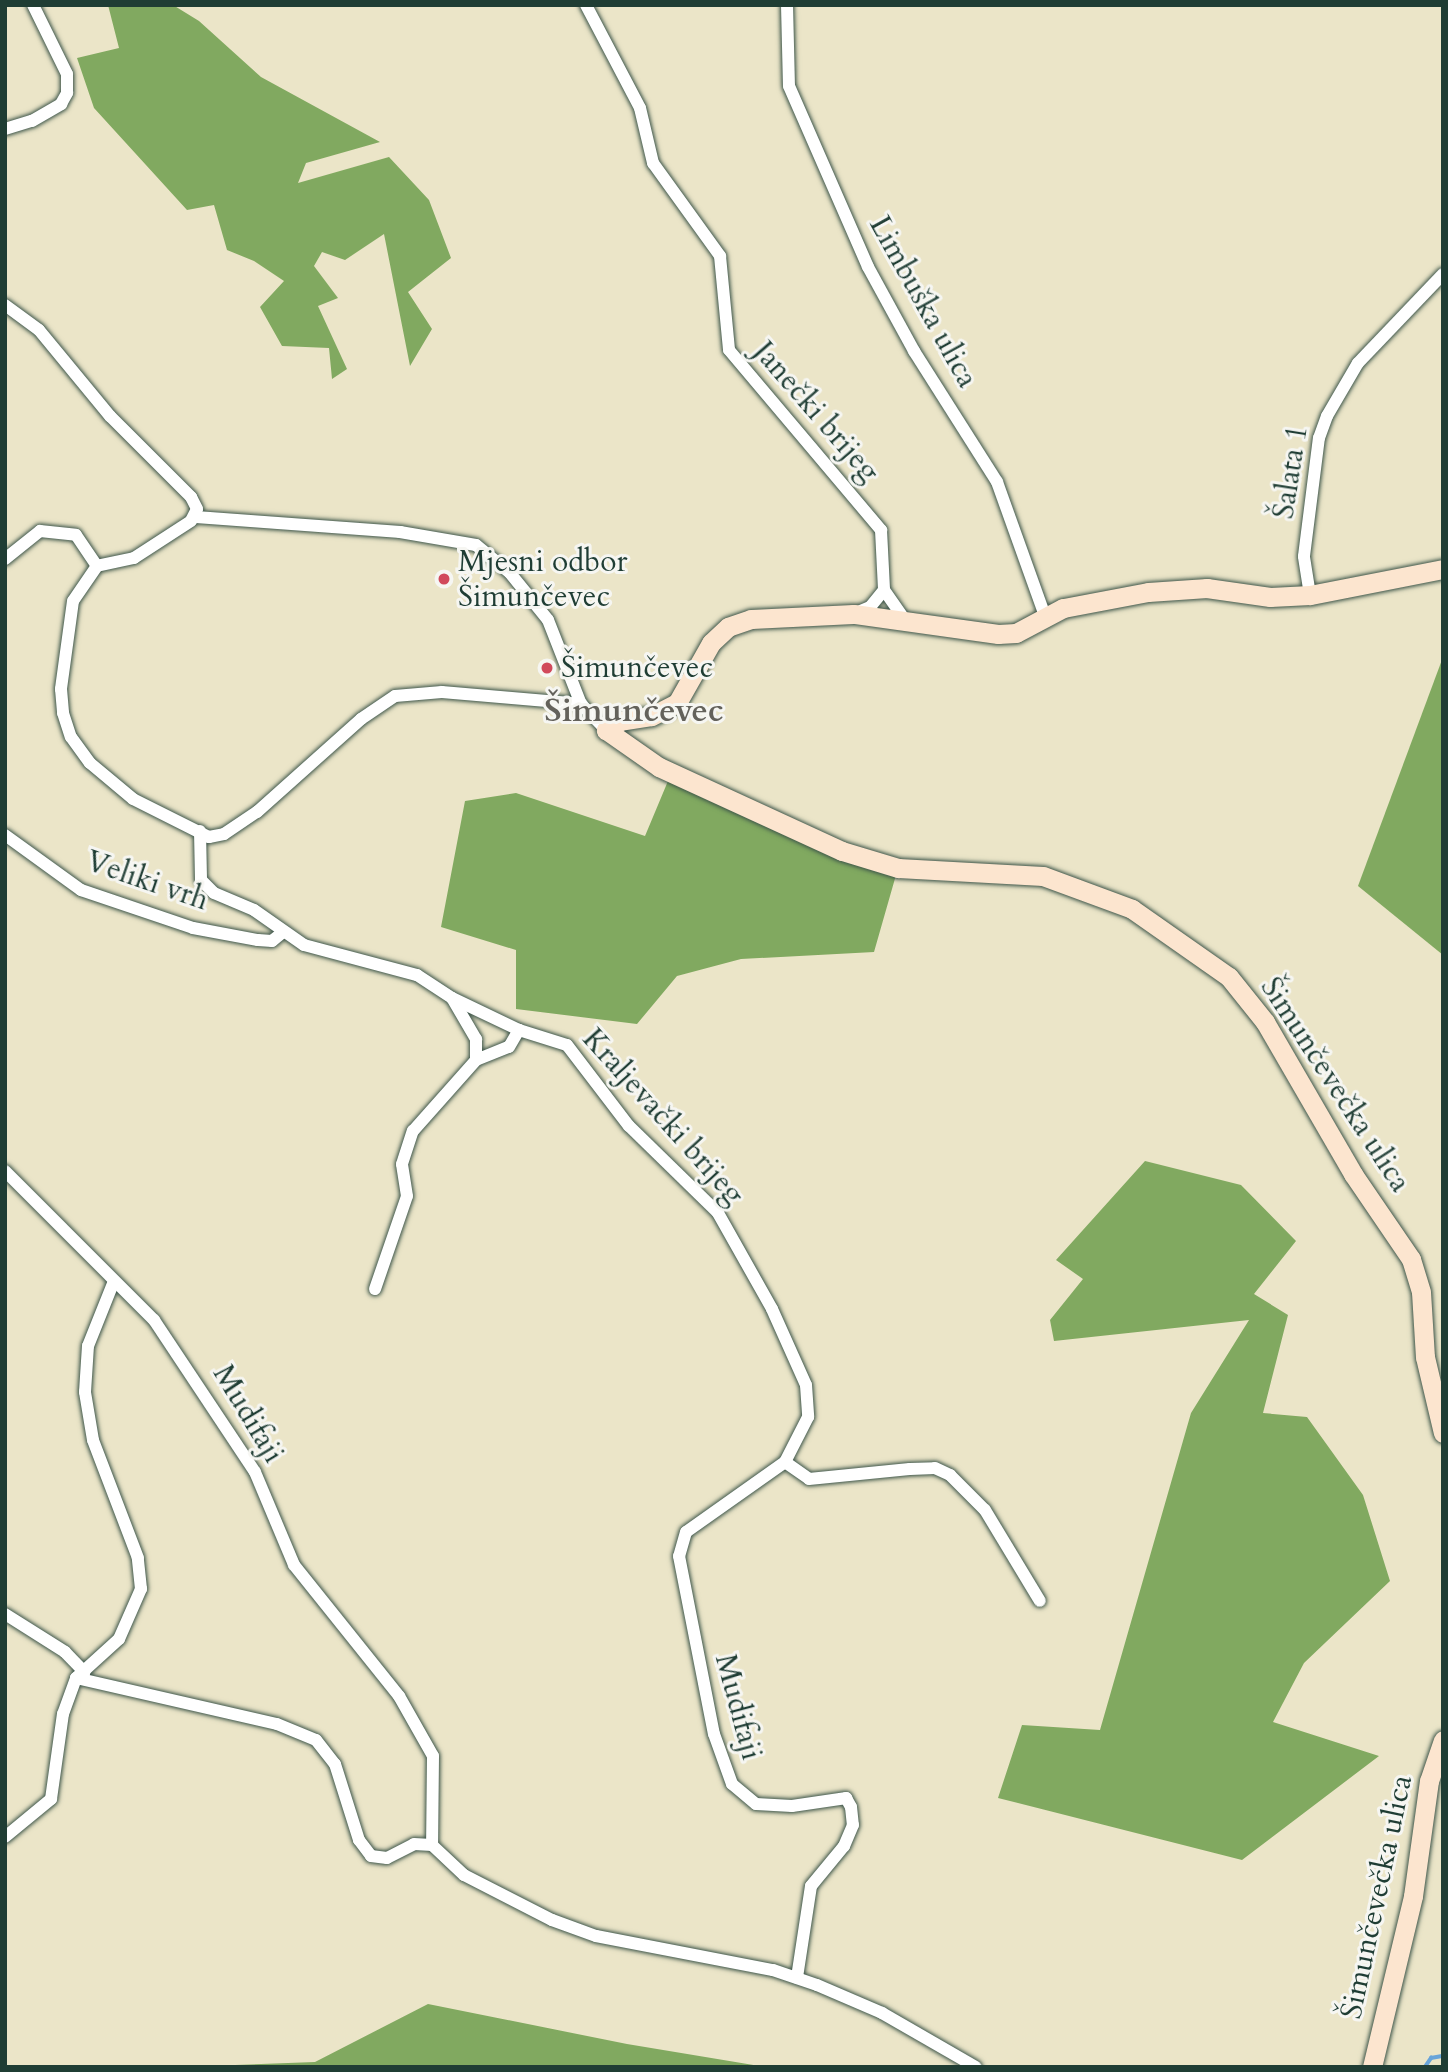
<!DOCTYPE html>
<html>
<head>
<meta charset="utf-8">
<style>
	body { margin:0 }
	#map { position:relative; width:1448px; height:2072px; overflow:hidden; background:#ebe5c8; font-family:Cardo,serif }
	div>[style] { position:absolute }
	.forest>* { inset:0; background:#81a960 }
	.stream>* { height:3.5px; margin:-1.75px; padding:0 1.75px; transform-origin:1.75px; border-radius:1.75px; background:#68a4d9 }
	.roads { filter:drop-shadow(0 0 2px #3e564a) drop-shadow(0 0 2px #3e564a) }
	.street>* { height:12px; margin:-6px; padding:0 6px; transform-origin:6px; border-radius:6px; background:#fff }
	.secondary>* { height:19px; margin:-9.5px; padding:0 9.5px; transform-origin:9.5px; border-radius:9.5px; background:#fce5cf }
	.dots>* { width:19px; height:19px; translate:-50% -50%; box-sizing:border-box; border:4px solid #f6f6f2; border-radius:50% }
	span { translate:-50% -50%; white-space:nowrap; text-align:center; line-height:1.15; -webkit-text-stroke:6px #f6f6f2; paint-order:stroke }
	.street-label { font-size:30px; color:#1f3d34 }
	.poi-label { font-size:30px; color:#1f3d34 }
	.left { translate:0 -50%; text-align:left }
	.quarter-label { font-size:33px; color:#64625b; font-weight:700 }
	.frame { position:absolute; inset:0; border:7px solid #1f3d34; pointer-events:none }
</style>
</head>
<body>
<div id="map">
	<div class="forest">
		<i style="clip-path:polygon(108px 5px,173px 5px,199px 21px,261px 77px,380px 142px,306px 163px,298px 183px,389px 157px,429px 200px,451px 258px,408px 292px,432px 329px,410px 366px,384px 234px,345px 260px,322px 252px,314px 266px,338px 298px,318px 306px,347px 369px,332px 379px,329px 348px,282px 346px,260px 307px,284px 281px,254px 261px,227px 250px,214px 205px,187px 210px,94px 108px,77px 58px,119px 48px)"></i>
		<i style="clip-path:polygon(1443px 657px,1443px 955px,1358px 886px)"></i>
		<i style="clip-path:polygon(668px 781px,898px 868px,874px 952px,741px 959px,677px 976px,637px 1024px,516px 1009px,516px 950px,441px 927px,465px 801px,516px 793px,645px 836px)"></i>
		<i style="clip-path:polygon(1145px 1161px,1241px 1185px,1296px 1241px,1254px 1294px,1288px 1315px,1263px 1413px,1307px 1417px,1363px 1495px,1390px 1581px,1304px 1663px,1273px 1722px,1379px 1756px,1242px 1860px,998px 1798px,1022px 1725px,1100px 1730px,1191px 1413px,1249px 1320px,1054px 1341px,1050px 1320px,1083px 1279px,1056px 1260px)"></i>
		<i style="clip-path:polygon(428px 2004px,627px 2044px,766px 2067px,179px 2067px,315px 2062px)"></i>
	</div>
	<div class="stream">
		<i style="left:1425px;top:2067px;width:11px;rotate:-56deg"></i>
		<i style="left:1431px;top:2058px;width:11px;rotate:-10deg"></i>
	</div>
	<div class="roads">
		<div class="street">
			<i style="left:586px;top:5px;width:116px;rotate:62.3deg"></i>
			<i style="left:640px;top:108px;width:57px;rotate:76.7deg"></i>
			<i style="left:653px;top:163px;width:115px;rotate:54.2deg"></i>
			<i style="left:720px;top:256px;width:94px;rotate:84.5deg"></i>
			<i style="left:729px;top:350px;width:236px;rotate:49.8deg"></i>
			<i style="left:881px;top:530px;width:60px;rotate:87.1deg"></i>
			<i style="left:884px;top:590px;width:22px;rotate:129deg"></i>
			<i style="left:870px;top:607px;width:13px;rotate:157deg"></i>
			<i style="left:787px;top:5px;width:81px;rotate:88.6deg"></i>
			<i style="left:789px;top:86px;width:197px;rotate:66.4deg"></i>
			<i style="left:868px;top:267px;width:96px;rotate:61.3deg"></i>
			<i style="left:914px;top:351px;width:155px;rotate:57.6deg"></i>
			<i style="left:997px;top:482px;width:142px;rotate:70.3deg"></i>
			<i style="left:5px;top:129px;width:28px;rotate:-17deg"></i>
			<i style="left:32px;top:121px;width:34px;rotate:-30deg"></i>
			<i style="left:61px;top:104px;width:13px;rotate:-61deg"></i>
			<i style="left:67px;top:93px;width:19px;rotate:-90deg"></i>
			<i style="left:67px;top:74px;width:77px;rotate:-116.2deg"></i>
			<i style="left:5px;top:305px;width:42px;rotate:36.3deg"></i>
			<i style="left:39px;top:330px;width:112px;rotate:50.5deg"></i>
			<i style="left:110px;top:416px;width:115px;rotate:45deg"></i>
			<i style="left:191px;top:497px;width:13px;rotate:63deg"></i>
			<i style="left:197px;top:509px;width:13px;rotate:117deg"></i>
			<i style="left:191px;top:521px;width:68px;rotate:147deg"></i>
			<i style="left:134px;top:558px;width:38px;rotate:168deg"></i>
			<i style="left:97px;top:566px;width:42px;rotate:124.4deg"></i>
			<i style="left:73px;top:601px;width:89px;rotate:97.8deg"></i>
			<i style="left:61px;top:689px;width:24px;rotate:85deg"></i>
			<i style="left:63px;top:713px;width:25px;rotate:72deg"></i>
			<i style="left:71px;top:737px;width:32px;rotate:54deg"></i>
			<i style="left:90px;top:763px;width:56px;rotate:39.9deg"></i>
			<i style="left:133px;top:799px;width:85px;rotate:26.6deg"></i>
			<i style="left:209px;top:837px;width:15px;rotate:-11deg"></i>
			<i style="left:224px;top:834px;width:40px;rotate:-34deg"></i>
			<i style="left:257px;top:812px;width:140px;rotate:-41.8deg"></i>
			<i style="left:361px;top:719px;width:41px;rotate:-34.1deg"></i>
			<i style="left:395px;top:696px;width:47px;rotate:-4.9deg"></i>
			<i style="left:442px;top:692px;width:140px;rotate:4.9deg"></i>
			<i style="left:196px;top:517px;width:205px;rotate:4.2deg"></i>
			<i style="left:400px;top:532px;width:77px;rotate:9.7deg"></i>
			<i style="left:476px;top:545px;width:44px;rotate:39.5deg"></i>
			<i style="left:510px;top:573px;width:60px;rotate:51deg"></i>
			<i style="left:548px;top:620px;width:90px;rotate:68.6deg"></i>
			<i style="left:581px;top:704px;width:36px;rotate:46deg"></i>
			<i style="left:5px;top:559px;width:45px;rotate:-38.7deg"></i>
			<i style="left:40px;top:531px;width:36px;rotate:6deg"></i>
			<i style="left:76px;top:535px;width:37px;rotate:56deg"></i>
			<i style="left:884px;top:590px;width:38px;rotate:55deg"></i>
			<i style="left:1310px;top:595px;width:39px;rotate:-99deg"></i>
			<i style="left:1304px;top:556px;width:119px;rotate:-82.8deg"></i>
			<i style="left:1319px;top:438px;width:23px;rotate:-70deg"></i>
			<i style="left:1327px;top:416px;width:61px;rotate:-59.7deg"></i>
			<i style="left:1358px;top:363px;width:123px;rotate:-46.3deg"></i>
			<i style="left:200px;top:831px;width:49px;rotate:88.8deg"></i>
			<i style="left:201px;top:880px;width:18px;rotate:45deg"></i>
			<i style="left:214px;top:893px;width:43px;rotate:23deg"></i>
			<i style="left:254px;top:910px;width:61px;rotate:35deg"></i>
			<i style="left:304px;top:945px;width:117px;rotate:14.9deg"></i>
			<i style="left:417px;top:975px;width:42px;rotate:33.3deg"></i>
			<i style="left:452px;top:998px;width:74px;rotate:25.5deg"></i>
			<i style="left:519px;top:1030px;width:50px;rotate:17.4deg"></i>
			<i style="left:567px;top:1045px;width:102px;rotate:52.6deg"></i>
			<i style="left:629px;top:1126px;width:124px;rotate:44.3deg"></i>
			<i style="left:718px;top:1213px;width:110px;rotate:60.6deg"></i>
			<i style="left:772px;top:1309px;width:83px;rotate:65.9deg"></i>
			<i style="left:806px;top:1385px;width:32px;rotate:86deg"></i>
			<i style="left:808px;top:1417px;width:51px;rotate:117.1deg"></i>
			<i style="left:785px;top:1462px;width:29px;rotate:35deg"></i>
			<i style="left:809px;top:1479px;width:101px;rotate:-5.7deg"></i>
			<i style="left:910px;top:1469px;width:25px;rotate:-2deg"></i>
			<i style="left:935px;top:1468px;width:17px;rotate:25deg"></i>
			<i style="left:950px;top:1475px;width:49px;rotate:45deg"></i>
			<i style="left:985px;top:1510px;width:106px;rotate:58.9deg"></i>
			<i style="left:5px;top:835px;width:94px;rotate:35.9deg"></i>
			<i style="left:81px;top:890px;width:118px;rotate:18.7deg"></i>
			<i style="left:193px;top:928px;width:66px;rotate:10.5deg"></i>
			<i style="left:258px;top:940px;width:14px;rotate:4deg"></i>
			<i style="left:272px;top:941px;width:14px;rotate:-39deg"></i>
			<i style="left:452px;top:998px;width:48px;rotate:59.7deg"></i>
			<i style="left:476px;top:1039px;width:21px;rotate:90deg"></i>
			<i style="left:5px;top:1171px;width:211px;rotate:45deg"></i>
			<i style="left:154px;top:1320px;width:182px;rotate:56.4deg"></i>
			<i style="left:255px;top:1472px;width:101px;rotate:67.2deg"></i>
			<i style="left:294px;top:1565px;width:168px;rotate:51.3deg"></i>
			<i style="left:399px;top:1696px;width:69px;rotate:60.5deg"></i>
			<i style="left:433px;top:1756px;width:89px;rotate:90.6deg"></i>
			<i style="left:375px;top:1289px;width:98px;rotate:-71deg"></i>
			<i style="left:407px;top:1196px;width:32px;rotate:-99deg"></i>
			<i style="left:402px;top:1164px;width:35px;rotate:-72deg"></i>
			<i style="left:413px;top:1131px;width:95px;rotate:-48.4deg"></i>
			<i style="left:476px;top:1060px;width:35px;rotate:-22deg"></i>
			<i style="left:509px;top:1047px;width:20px;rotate:-60deg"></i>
			<i style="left:785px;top:1462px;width:121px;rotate:144.7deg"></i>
			<i style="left:686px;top:1532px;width:25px;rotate:106deg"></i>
			<i style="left:679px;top:1556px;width:181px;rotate:78.9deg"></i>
			<i style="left:714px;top:1734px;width:53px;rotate:70.2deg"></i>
			<i style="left:732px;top:1784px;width:31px;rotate:40deg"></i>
			<i style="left:756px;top:1804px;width:36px;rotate:3deg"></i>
			<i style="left:792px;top:1806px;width:55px;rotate:-8.4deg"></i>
			<i style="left:846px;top:1798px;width:10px;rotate:61deg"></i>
			<i style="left:851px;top:1807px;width:18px;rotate:84deg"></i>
			<i style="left:853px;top:1825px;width:23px;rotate:113deg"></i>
			<i style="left:844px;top:1846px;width:52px;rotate:129.5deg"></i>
			<i style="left:811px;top:1886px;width:93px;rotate:98.7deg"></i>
			<i style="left:5px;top:1614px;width:71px;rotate:32.3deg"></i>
			<i style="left:65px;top:1652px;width:28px;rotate:46deg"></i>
			<i style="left:76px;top:1678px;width:206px;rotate:12.9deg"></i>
			<i style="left:277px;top:1724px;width:42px;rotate:22.3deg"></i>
			<i style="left:316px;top:1740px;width:31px;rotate:52deg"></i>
			<i style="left:335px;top:1764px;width:80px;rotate:72.5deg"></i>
			<i style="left:359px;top:1840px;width:20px;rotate:53deg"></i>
			<i style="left:371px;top:1856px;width:16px;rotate:7deg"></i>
			<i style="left:387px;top:1858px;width:30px;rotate:-27deg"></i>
			<i style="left:414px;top:1844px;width:18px;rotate:3deg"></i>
			<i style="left:432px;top:1845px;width:44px;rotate:43.2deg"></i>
			<i style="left:464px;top:1875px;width:99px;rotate:27.1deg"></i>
			<i style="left:552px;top:1920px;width:47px;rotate:20deg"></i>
			<i style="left:596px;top:1936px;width:180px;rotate:10.9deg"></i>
			<i style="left:773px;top:1970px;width:46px;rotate:18.8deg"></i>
			<i style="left:817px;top:1985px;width:71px;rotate:23.3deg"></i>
			<i style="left:882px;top:2013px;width:108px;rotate:29.9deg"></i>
			<i style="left:5px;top:1837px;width:60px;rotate:-39.6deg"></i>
			<i style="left:51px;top:1799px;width:86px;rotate:-82deg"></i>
			<i style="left:63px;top:1714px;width:38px;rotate:-70deg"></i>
			<i style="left:76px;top:1678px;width:58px;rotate:-42.2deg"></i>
			<i style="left:119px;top:1639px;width:55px;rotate:-66.3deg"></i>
			<i style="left:141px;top:1589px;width:31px;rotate:-96deg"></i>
			<i style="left:138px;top:1558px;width:126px;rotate:-110.9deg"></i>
			<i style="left:93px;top:1440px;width:49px;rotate:-99.5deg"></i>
			<i style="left:85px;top:1392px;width:46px;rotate:-86.3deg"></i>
			<i style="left:88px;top:1346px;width:70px;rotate:-68.2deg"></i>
		</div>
		<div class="secondary">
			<i style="left:1443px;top:569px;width:136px;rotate:168.9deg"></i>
			<i style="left:1310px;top:595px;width:40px;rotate:177.1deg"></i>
			<i style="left:1270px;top:597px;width:64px;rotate:-171.9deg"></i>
			<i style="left:1207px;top:588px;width:59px;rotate:176.1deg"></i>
			<i style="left:1148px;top:592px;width:86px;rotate:169.3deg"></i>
			<i style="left:1063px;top:608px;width:53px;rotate:152deg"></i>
			<i style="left:1016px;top:633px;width:18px;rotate:177deg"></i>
			<i style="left:998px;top:634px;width:146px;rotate:-172.1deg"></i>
			<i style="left:853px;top:614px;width:102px;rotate:177.2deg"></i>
			<i style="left:751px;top:619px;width:24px;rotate:161deg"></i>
			<i style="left:728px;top:627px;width:23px;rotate:137deg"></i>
			<i style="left:711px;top:643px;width:69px;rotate:119.5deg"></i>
			<i style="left:677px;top:703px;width:29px;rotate:153deg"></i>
			<i style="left:651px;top:716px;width:31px;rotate:171deg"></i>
			<i style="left:620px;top:721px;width:17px;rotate:147deg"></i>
			<i style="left:606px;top:730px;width:65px;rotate:34.9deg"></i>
			<i style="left:659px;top:767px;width:201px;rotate:24.7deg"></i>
			<i style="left:842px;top:851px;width:59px;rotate:16.9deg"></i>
			<i style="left:898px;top:868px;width:145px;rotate:3.2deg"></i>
			<i style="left:1043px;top:876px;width:95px;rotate:20.3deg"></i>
			<i style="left:1132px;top:909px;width:118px;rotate:35deg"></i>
			<i style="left:1229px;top:977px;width:58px;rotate:51.3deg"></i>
			<i style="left:1265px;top:1022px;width:176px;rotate:59.9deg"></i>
			<i style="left:1353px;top:1174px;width:103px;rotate:55.7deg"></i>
			<i style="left:1411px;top:1259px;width:34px;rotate:73deg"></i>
			<i style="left:1421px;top:1292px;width:65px;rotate:86.5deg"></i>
			<i style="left:1425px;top:1357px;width:78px;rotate:76.7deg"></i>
			<i style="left:1372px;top:2067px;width:176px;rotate:-76.5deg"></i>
			<i style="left:1413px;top:1896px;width:116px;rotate:-82.1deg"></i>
			<i style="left:1429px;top:1781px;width:43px;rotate:-71.1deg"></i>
		</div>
	</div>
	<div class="dots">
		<i style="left:444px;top:579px;background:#d1495b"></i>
		<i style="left:547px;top:668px;background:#d1495b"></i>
	</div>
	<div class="street-label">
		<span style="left:923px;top:302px;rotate:61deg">Limbuška ulica</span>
		<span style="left:816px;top:412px;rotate:49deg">Janečki brijeg</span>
		<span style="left:1291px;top:472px;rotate:-81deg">Šalata 1</span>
		<span style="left:147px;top:881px;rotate:19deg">Veliki vrh</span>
		<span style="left:1335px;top:1085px;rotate:57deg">Šimunčevečka ulica</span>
		<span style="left:663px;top:1117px;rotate:48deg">Kraljevački brijeg</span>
		<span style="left:248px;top:1414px;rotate:59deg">Mudifaji</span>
		<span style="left:738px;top:1707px;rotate:75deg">Mudifaji</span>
		<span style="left:1377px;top:1897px;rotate:-78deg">Šimunčevečka ulica</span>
	</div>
	<div class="poi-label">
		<span class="left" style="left:458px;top:579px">Mjesni odbor<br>Šimunčevec</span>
		<span class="left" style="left:561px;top:668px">Šimunčevec</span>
	</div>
	<div class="quarter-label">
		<span style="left:634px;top:711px">Šimunčevec</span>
	</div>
	<div class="frame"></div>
</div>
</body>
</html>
